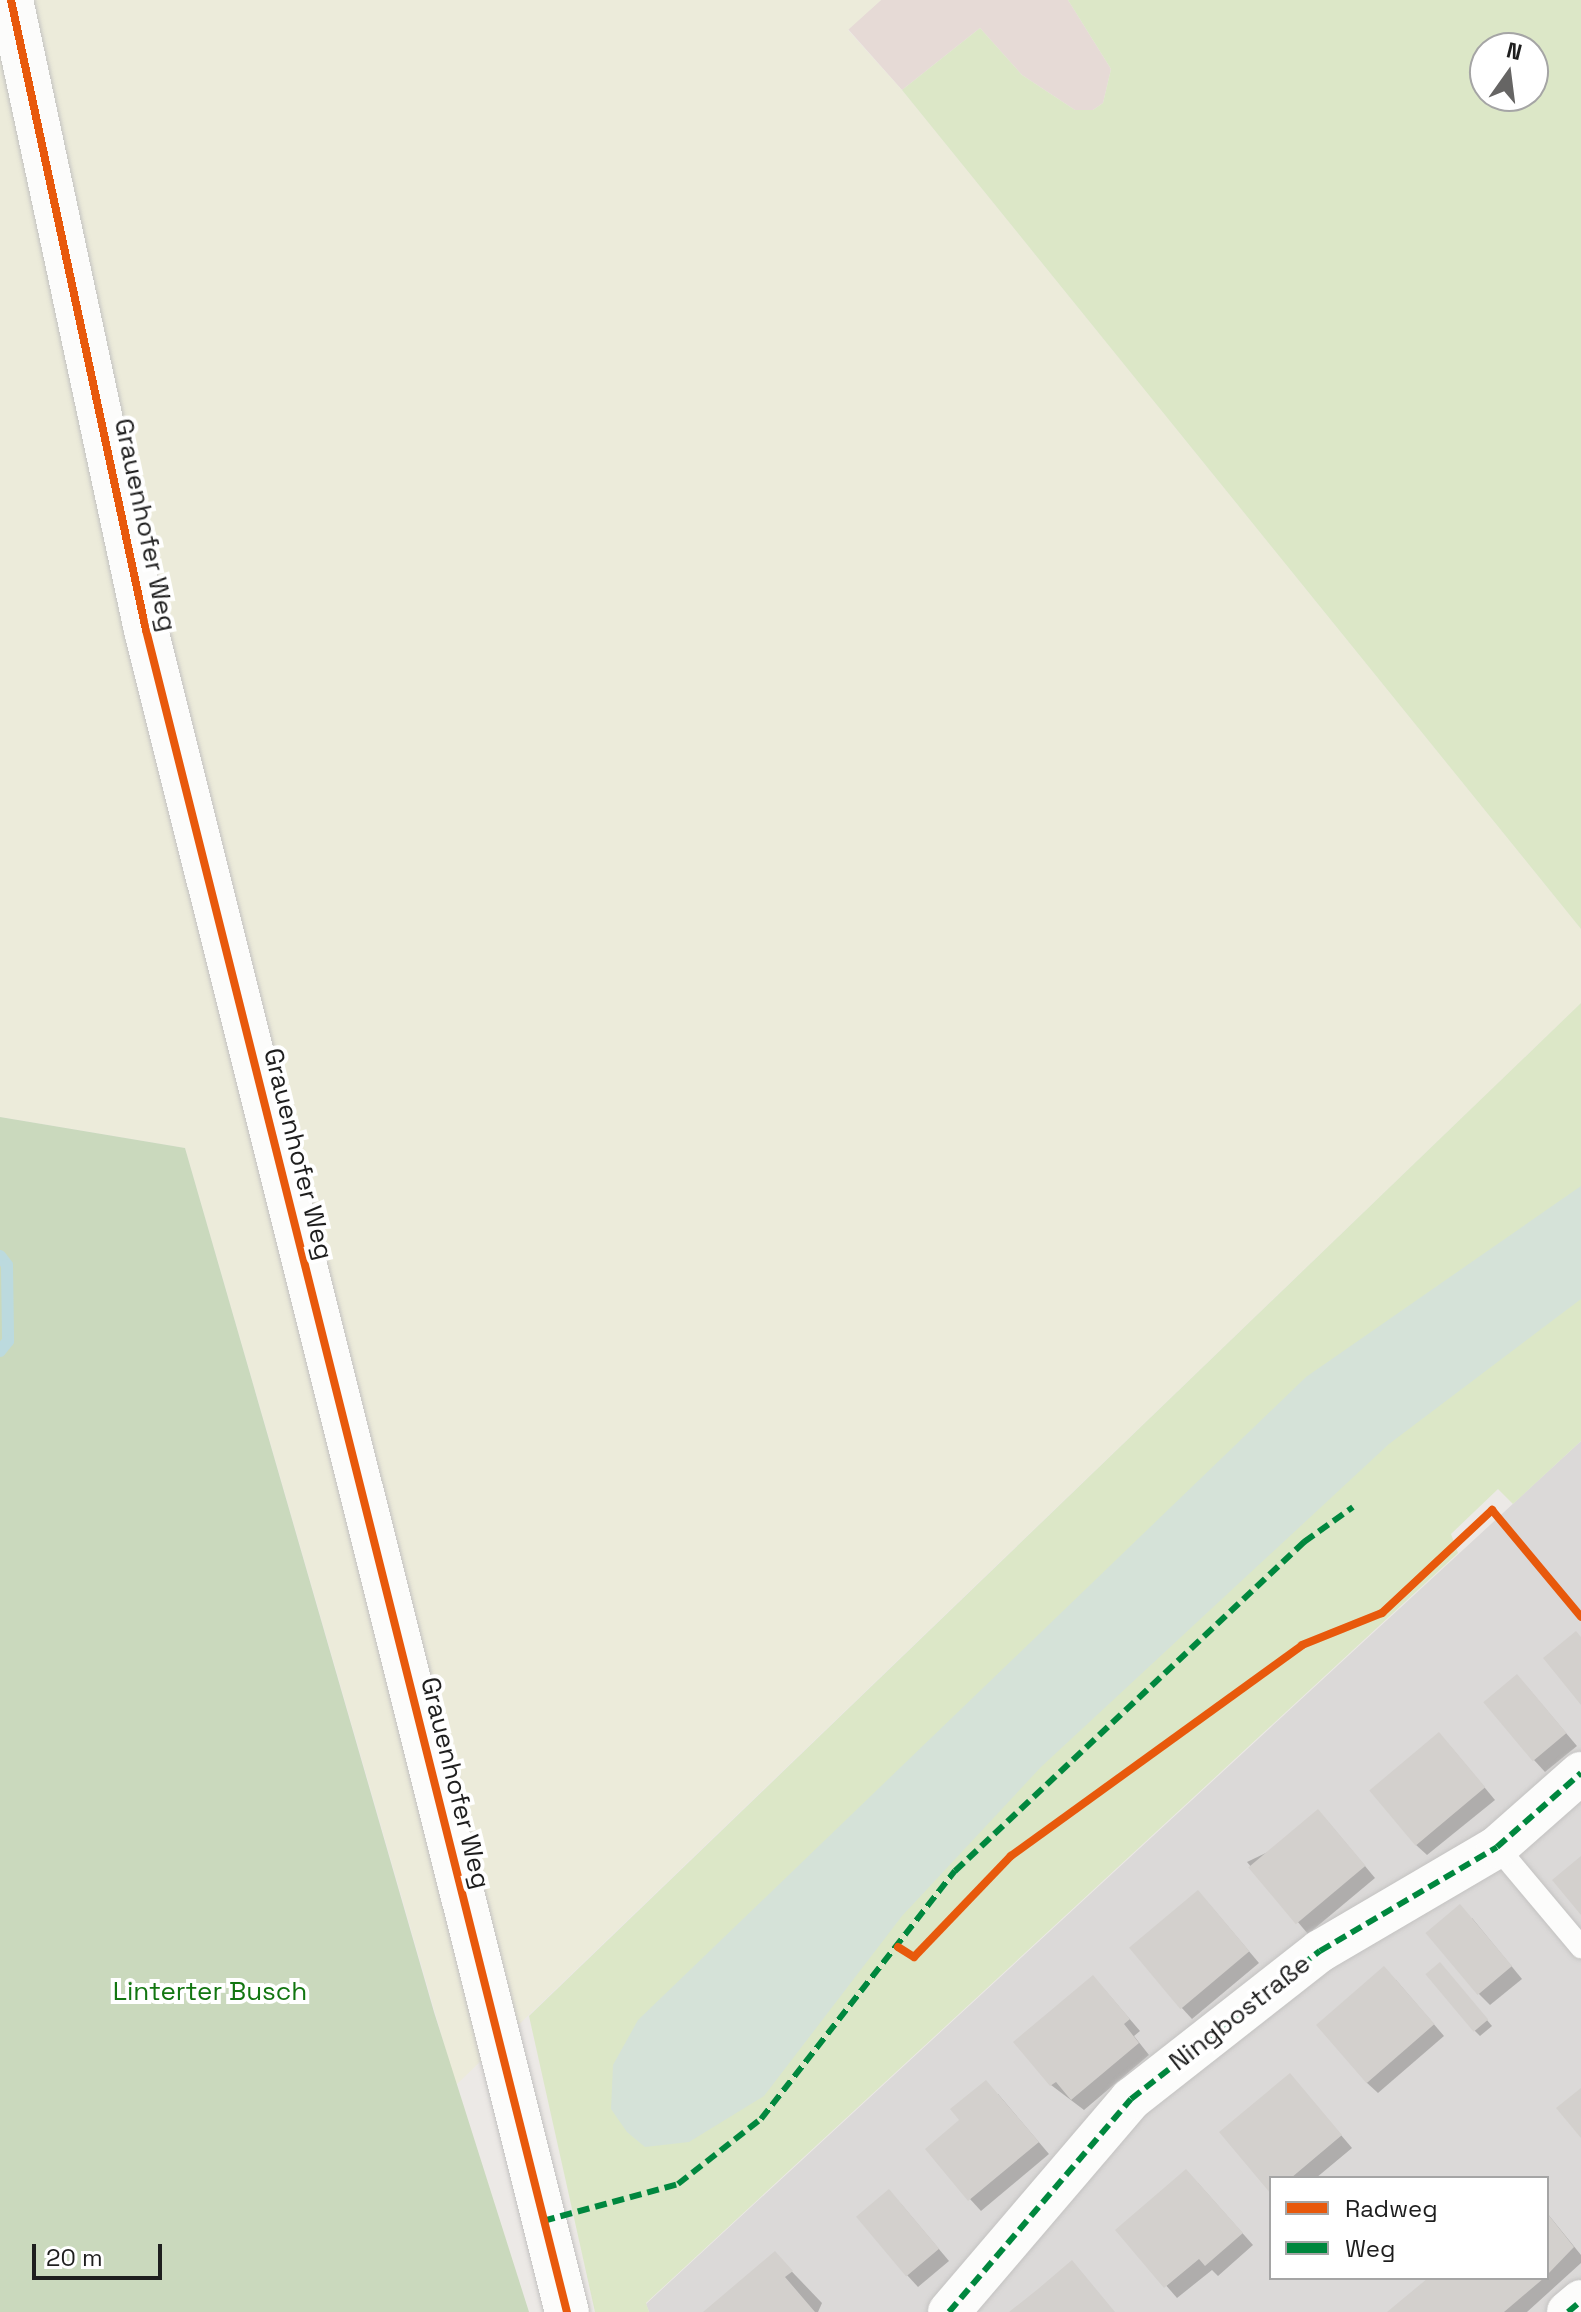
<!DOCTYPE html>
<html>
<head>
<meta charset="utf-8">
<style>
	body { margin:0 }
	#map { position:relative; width:1581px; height:2312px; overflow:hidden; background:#ece9e6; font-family:"Space Grotesk",sans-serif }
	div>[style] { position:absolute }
	.residential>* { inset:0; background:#dbd9d8 }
	.military>* { inset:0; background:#e6dad6 }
	.farmland>* { inset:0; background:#ecebda }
	.grass>* { inset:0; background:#dce7c7 }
	.forest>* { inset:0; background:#cad9bd }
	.wetland>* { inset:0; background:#d5e2d8 }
	.shadow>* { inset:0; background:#0003 }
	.stream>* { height:12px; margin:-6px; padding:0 6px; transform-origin:6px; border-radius:6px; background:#bcdade }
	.building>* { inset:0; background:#d3d0cd; transform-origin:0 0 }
	.roads { filter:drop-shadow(0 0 2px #c3c2c1) drop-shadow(0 0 2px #c3c2c1) }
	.service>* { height:22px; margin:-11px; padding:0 11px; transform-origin:11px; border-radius:11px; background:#fcfcfb }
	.minor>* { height:42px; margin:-21px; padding:0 21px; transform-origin:21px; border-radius:21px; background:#fcfcfb }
	.tertiary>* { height:44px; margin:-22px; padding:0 22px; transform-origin:22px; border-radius:22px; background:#fcfcfb }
	.quiet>* { height:6px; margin-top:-3px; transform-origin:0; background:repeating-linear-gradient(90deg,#00873e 0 12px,transparent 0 18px) }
	.cycleway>* { height:8px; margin:-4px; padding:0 4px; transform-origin:4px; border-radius:4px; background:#e8590c }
	span { translate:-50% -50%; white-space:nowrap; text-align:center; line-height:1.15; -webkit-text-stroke:8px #fff; paint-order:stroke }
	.street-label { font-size:26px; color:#1e1e1e }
	.park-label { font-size:26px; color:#127611 }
	.legend { position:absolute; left:1269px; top:2176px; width:280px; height:104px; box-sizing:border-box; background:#fff; border:2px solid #a5a5a5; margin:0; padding:10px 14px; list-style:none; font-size:24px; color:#1e1e1e }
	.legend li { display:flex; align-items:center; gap:16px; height:40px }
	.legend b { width:40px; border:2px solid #a5a5a5 }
	.north { position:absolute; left:1469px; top:32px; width:80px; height:80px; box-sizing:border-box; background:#fff; border:2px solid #a5a5a5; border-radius:50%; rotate:14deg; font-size:22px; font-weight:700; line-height:32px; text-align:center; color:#1e1e1e }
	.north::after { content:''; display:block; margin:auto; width:28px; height:36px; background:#666564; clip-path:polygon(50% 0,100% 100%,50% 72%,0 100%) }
	.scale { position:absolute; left:32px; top:2244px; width:130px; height:36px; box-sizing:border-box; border:4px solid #1e1e1e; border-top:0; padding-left:10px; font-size:24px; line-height:28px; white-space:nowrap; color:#1e1e1e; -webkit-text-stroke:6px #fff; paint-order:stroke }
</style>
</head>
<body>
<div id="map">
	<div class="residential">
		<i style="clip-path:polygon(evenodd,1581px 1441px,1581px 2312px,649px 2312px,646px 2304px,1581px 1441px,1271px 2178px,1547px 2178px,1547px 2278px,1271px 2278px,1271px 2178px)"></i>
	</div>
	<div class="military">
		<i style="clip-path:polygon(881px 0,1068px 0,1111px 69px,1103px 103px,1093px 110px,1075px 110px,1022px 75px,980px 28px,902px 90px,848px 29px)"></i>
	</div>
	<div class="farmland">
		<i style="clip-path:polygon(0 0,881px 0,848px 30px,902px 90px,1581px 929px,1581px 1003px,456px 2085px,185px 1148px,0 1117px)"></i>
	</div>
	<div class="grass">
		<i style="clip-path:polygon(evenodd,1068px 0,1581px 0,1581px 929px,902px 90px,980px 28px,1022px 75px,1075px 110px,1093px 110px,1103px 103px,1111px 69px,1068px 0,1533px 48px,1533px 96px,1485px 96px,1485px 48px,1533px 48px)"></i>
		<i style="clip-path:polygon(1581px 1003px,1581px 1441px,1513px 1504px,1498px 1489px,1451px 1534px,1458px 1553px,646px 2303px,649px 2312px,595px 2312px,529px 2016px)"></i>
	</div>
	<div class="forest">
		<i style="clip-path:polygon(0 1117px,185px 1148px,434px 2012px,529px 2312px,0 2312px)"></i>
	</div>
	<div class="wetland">
		<i style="clip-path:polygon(1581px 1186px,1581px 1299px,1389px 1444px,1041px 1767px,902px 1916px,764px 2096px,689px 2142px,645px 2147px,627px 2132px,611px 2109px,613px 2065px,638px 2020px,1306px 1377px)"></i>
	</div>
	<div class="shadow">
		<i style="clip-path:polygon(1528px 1688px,1577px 1746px,1545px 1772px,1534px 1760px)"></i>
		<i style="clip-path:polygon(1450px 1746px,1495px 1800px,1427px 1855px,1415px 1844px)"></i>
		<i style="clip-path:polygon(1329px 1823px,1375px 1878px,1308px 1934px,1247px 1862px)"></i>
		<i style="clip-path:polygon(1209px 1904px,1259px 1963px,1192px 2019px,1181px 2007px)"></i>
		<i style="clip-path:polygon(1472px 1918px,1522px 1979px,1490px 2005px,1479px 1994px)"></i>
		<i style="clip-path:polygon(1445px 1970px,1492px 2026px,1480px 2036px,1475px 2031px)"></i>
		<i style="clip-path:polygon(1396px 1980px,1444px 2036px,1378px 2093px,1366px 2082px)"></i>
		<i style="clip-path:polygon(1104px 1989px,1140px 2031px,1134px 2036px,1149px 2055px,1084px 2110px,1051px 2085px)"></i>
		<i style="clip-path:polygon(1301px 2088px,1352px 2148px,1316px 2178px,1271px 2178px,1271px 2191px,1222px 2132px)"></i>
		<i style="clip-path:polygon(998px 2094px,1049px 2154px,981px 2211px,970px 2199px)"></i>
		<i style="clip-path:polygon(1198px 2183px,1253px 2245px,1218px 2276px,1212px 2270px,1177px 2298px,1118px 2230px)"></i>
		<i style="clip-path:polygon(901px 2204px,949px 2261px,918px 2287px,907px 2275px)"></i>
		<i style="clip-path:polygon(1547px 2213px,1581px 2255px,1581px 2263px,1527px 2312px,1390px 2312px,1430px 2278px,1547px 2278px)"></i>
		<i style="clip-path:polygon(775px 2254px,822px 2303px,818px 2312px,706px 2312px)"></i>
	</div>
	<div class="stream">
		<i style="left:0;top:1256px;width:11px;rotate:52deg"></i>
		<i style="left:7px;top:1265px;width:76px;rotate:89.2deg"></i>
		<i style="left:8px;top:1341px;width:13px;rotate:129deg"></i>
	</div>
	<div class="building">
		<i style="clip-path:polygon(1576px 1631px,1581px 1637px,1581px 1705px,1543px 1658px)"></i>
		<i style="left:1517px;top:1674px;width:77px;height:44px;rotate:50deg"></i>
		<i style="left:1439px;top:1732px;width:72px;height:91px;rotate:50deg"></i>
		<i style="left:1318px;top:1809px;width:74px;height:91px;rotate:50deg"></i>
		<i style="clip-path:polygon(1581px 1856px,1581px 1915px,1552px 1880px)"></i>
		<i style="left:1198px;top:1890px;width:80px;height:90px;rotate:50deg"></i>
		<i style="left:1460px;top:1904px;width:81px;height:45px;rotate:50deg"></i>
		<i style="left:1440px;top:1962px;width:75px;height:19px;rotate:50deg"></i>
		<i style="left:1384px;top:1966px;width:77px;height:90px;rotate:49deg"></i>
		<i style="clip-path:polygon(1093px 1975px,1130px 2019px,1124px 2024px,1139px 2043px,1071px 2100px,1056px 2082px,1050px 2086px,1013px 2042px)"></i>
		<i style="clip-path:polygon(1290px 2073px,1342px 2135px,1291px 2178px,1271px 2178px,1271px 2194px,1219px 2132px)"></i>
		<i style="clip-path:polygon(986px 2080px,1039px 2142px,968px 2201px,925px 2149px,959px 2120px,950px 2109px)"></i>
		<i style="clip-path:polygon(1581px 2088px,1581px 2138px,1556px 2108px)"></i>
		<i style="clip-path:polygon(1186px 2169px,1243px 2233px,1205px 2266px,1199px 2259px,1164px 2288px,1115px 2230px)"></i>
		<i style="left:889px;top:2189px;width:78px;height:43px;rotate:50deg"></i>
		<i style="clip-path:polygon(1547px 2213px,1574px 2247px,1547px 2275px)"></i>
		<i style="clip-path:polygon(775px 2251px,793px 2271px,785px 2277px,815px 2312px,703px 2312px)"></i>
		<i style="clip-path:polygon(1072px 2260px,1115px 2312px,1009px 2312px,1038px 2289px)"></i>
		<i style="clip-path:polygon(1428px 2278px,1544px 2278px,1504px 2312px,1387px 2312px)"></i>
	</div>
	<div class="roads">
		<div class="service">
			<i style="left:1497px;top:1847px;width:131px;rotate:50deg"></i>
		</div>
		<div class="minor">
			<i style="left:949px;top:2312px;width:280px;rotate:-49.5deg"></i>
			<i style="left:1131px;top:2099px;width:240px;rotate:-38.1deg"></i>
			<i style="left:1320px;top:1951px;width:205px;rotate:-30.4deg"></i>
			<i style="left:1497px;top:1847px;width:112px;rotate:-41.4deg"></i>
			<i style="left:1568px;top:2312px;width:17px;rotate:-40deg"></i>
		</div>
		<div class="tertiary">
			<i style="left:11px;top:0;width:644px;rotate:77.91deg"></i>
			<i style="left:146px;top:630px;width:1734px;rotate:75.95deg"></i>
		</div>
	</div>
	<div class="quiet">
		<i style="left:543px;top:2221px;width:140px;rotate:-15.3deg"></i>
		<i style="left:678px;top:2184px;width:105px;rotate:-38.1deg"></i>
		<i style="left:761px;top:2119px;width:315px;rotate:-52deg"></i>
		<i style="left:955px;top:1871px;width:480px;rotate:-43.3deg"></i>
		<i style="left:1304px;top:1542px;width:60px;rotate:-35.5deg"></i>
		<i style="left:949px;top:2312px;width:280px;rotate:-49.5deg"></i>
		<i style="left:1131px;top:2099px;width:240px;rotate:-38.1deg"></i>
		<i style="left:1320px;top:1951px;width:205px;rotate:-30.4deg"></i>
		<i style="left:1497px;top:1847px;width:112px;rotate:-41.4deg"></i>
		<i style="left:1568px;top:2312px;width:17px;rotate:-40deg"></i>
	</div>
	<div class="cycleway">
		<i style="left:11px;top:0;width:644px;rotate:77.91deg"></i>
		<i style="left:146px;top:630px;width:1734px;rotate:75.95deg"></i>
		<i style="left:898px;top:1947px;width:19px;rotate:32deg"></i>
		<i style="left:914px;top:1957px;width:140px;rotate:-46.2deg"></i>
		<i style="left:1011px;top:1856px;width:359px;rotate:-35.9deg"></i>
		<i style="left:1302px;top:1645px;width:86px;rotate:-21.8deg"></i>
		<i style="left:1382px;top:1613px;width:151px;rotate:-43.1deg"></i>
		<i style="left:1492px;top:1510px;width:139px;rotate:50.2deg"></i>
	</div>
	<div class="street-label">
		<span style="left:145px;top:525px;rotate:78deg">Grauenhofer Weg</span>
		<span style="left:298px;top:1154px;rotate:76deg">Grauenhofer Weg</span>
		<span style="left:455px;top:1783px;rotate:76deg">Grauenhofer Weg</span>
		<span style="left:1240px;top:2013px;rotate:-38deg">Ningbostraße</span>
	</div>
	<div class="park-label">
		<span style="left:210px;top:1992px">Linterter Busch</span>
	</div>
	<ul class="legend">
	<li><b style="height:10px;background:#e8590c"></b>Radweg</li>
	<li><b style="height:10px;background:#00873e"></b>Weg</li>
	</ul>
	<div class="north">N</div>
	<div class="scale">20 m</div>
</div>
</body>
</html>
